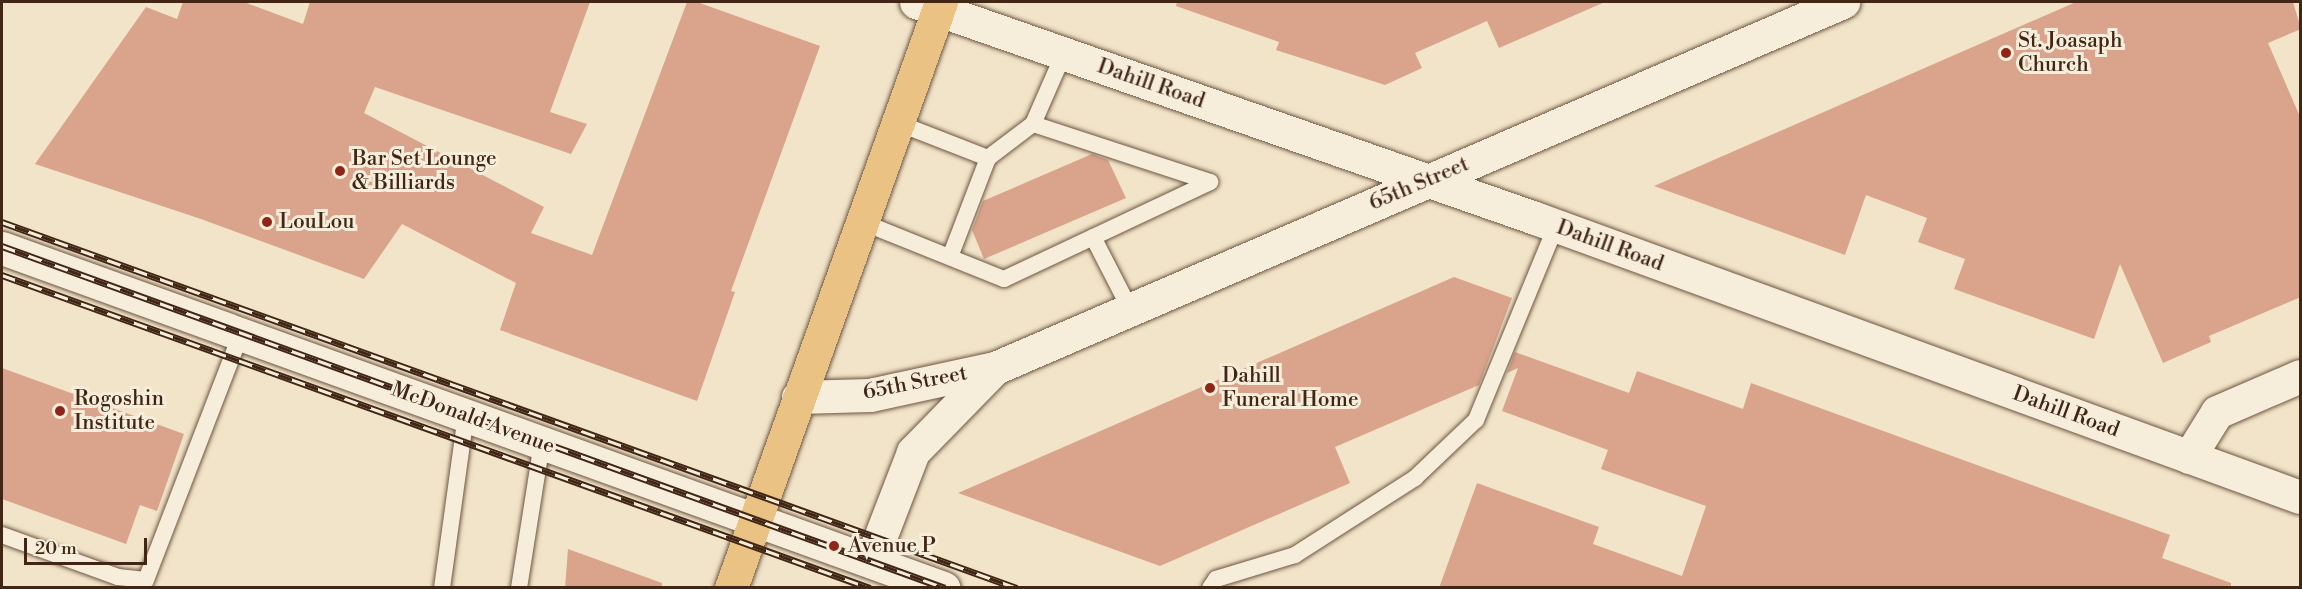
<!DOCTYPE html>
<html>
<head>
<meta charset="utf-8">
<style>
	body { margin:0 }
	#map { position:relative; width:2302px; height:589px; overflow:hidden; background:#f2e4c8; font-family:"Libre Bodoni",serif }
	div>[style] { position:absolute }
	.building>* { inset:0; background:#d9a48b }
	.roads { filter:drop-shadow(0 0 2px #6d5642) drop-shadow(0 0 2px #6d5642) }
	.lane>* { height:16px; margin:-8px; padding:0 8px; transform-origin:8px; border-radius:8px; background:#f7eddb }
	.street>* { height:33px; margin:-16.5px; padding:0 16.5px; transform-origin:16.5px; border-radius:16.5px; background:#f7eddb }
	.secondary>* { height:33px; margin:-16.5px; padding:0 16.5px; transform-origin:16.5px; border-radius:16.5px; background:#f7eddb }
	.primary>* { height:33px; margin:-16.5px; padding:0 16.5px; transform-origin:16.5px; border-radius:16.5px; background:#e9c284 }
	.rail>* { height:7px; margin-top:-3.5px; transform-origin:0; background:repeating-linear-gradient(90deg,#f7eddb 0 14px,#412616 0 28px); box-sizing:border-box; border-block:2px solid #412616 }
	.dots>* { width:16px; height:16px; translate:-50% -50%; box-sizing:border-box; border:3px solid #f7eddb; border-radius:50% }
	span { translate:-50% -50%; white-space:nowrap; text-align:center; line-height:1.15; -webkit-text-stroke:6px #f7eddb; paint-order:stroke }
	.poi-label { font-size:21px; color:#412616 }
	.left { translate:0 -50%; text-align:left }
	.street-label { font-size:21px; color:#412616 }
	.frame { position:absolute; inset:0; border:3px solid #412616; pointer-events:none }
	.scale { position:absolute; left:24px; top:538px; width:123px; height:27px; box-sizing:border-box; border:3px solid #412616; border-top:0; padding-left:8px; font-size:18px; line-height:21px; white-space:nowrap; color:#412616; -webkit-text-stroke:4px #f7eddb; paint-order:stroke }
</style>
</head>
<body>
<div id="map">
	<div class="building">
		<i style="clip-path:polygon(183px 2px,244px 2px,303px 24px,310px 2px,590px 2px,550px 112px,587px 124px,571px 154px,375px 87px,364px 113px,544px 207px,531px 233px,592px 255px,687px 2px,697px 2px,820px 46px,731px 291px,735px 292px,697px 401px,500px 330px,516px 283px,402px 224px,364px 279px,201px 219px,35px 164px,146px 7px,177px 19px)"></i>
		<i style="clip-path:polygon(1177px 2px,1605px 2px,1499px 48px,1487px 21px,1415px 53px,1422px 68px,1385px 85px,1276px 50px,1279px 42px,1176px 6px)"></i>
		<i style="clip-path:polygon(2076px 2px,2293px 2px,2301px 29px,2268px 43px,2301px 119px,2301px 297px,2209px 336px,2211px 342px,2163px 363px,2120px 264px,2094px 339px,1954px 289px,1965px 259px,1918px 242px,1927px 218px,1866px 195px,1845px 255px,1654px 186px)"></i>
		<i style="clip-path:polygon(1092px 154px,1108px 160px,1126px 198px,984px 259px,972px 230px,983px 201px)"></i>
		<i style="clip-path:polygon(1454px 277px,1512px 298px,1479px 385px,1335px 447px,1350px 483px,1160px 566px,958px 493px)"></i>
		<i style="clip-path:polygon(1515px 352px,1629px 393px,1637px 371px,1743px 409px,1751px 383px,2170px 535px,2162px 558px,2231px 583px,2231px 588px,1439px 588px,1477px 483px,1599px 527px,1593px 544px,1682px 576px,1706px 506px,1601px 469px,1608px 450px,1502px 411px,1518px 368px,1507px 373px)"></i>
		<i style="clip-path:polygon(2px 368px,184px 434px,157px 511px,140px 505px,126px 544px,2px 499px)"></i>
		<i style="clip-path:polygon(568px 549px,662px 583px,662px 588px,565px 588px)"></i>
	</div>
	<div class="roads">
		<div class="lane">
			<i style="left:898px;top:123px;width:97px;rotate:21.3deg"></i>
			<i style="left:988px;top:158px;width:56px;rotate:-37.1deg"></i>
			<i style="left:1033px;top:124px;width:77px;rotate:-66.4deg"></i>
			<i style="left:1033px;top:124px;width:186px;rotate:18.1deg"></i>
			<i style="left:862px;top:222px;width:153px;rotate:21.9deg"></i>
			<i style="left:1004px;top:279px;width:228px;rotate:-25.2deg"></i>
			<i style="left:1093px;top:237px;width:81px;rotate:62.8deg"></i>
			<i style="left:950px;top:257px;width:106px;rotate:-69deg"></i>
			<i style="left:2px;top:535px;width:123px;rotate:19.9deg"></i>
			<i style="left:118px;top:577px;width:28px;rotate:6deg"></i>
			<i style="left:146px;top:580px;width:264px;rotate:-68.9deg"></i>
			<i style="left:442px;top:588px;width:175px;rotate:-82.1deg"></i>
			<i style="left:519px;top:588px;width:147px;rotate:-81deg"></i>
			<i style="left:1210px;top:588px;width:11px;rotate:-56deg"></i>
			<i style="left:1216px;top:579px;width:83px;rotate:-16.9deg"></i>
			<i style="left:1295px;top:555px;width:143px;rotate:-32.7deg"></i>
			<i style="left:1415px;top:478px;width:84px;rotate:-43.6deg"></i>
			<i style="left:1476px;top:420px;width:210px;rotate:-67.6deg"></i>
		</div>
		<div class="street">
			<i style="left:916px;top:2px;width:656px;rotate:19.24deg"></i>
			<i style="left:1535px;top:218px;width:814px;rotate:20.04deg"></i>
			<i style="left:2189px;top:457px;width:53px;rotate:-58.1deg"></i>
			<i style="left:2217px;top:412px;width:90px;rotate:-23.4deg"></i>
		</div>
		<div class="secondary">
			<i style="left:2px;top:248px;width:1001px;rotate:19.85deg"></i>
			<i style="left:798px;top:397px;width:72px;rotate:-1.6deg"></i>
			<i style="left:870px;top:395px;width:128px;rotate:-12.2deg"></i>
			<i style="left:995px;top:368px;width:924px;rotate:-23.35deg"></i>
			<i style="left:871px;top:561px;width:117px;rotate:-68.9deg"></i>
			<i style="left:913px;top:452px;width:117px;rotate:-45.7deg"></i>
		</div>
		<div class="primary">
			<i style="left:731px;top:588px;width:622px;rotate:-70.28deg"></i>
		</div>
	</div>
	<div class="rail">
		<i style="left:2px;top:222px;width:1079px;rotate:19.83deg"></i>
		<i style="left:2px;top:246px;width:1003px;rotate:19.93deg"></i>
		<i style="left:2px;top:275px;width:923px;rotate:19.83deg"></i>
	</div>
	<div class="dots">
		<i style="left:2006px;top:53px;background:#8f2418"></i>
		<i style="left:340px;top:171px;background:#8f2418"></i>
		<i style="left:267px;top:222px;background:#8f2418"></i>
		<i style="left:1210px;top:388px;background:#8f2418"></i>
		<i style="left:60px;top:411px;background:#8f2418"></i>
		<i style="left:834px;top:546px;background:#8f2418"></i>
	</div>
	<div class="poi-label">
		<span class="left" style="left:2018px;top:53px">St. Joasaph<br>Church</span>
		<span class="left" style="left:352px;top:171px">Bar Set Lounge<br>&amp; Billiards</span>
		<span class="left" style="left:279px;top:222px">LouLou</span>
		<span class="left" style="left:1222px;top:388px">Dahill<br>Funeral Home</span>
		<span class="left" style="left:74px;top:411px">Rogoshin<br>Institute</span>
		<span class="left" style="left:848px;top:546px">Avenue P</span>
	</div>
	<div class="street-label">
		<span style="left:1151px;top:84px;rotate:19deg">Dahill Road</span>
		<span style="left:1419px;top:184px;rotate:-23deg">65th Street</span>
		<span style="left:1610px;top:246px;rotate:20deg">Dahill Road</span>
		<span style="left:915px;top:383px;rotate:-11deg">65th Street</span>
		<span style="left:2066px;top:412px;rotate:20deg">Dahill Road</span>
		<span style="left:473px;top:418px;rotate:20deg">McDonald Avenue</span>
	</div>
	<div class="frame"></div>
	<div class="scale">20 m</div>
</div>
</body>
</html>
